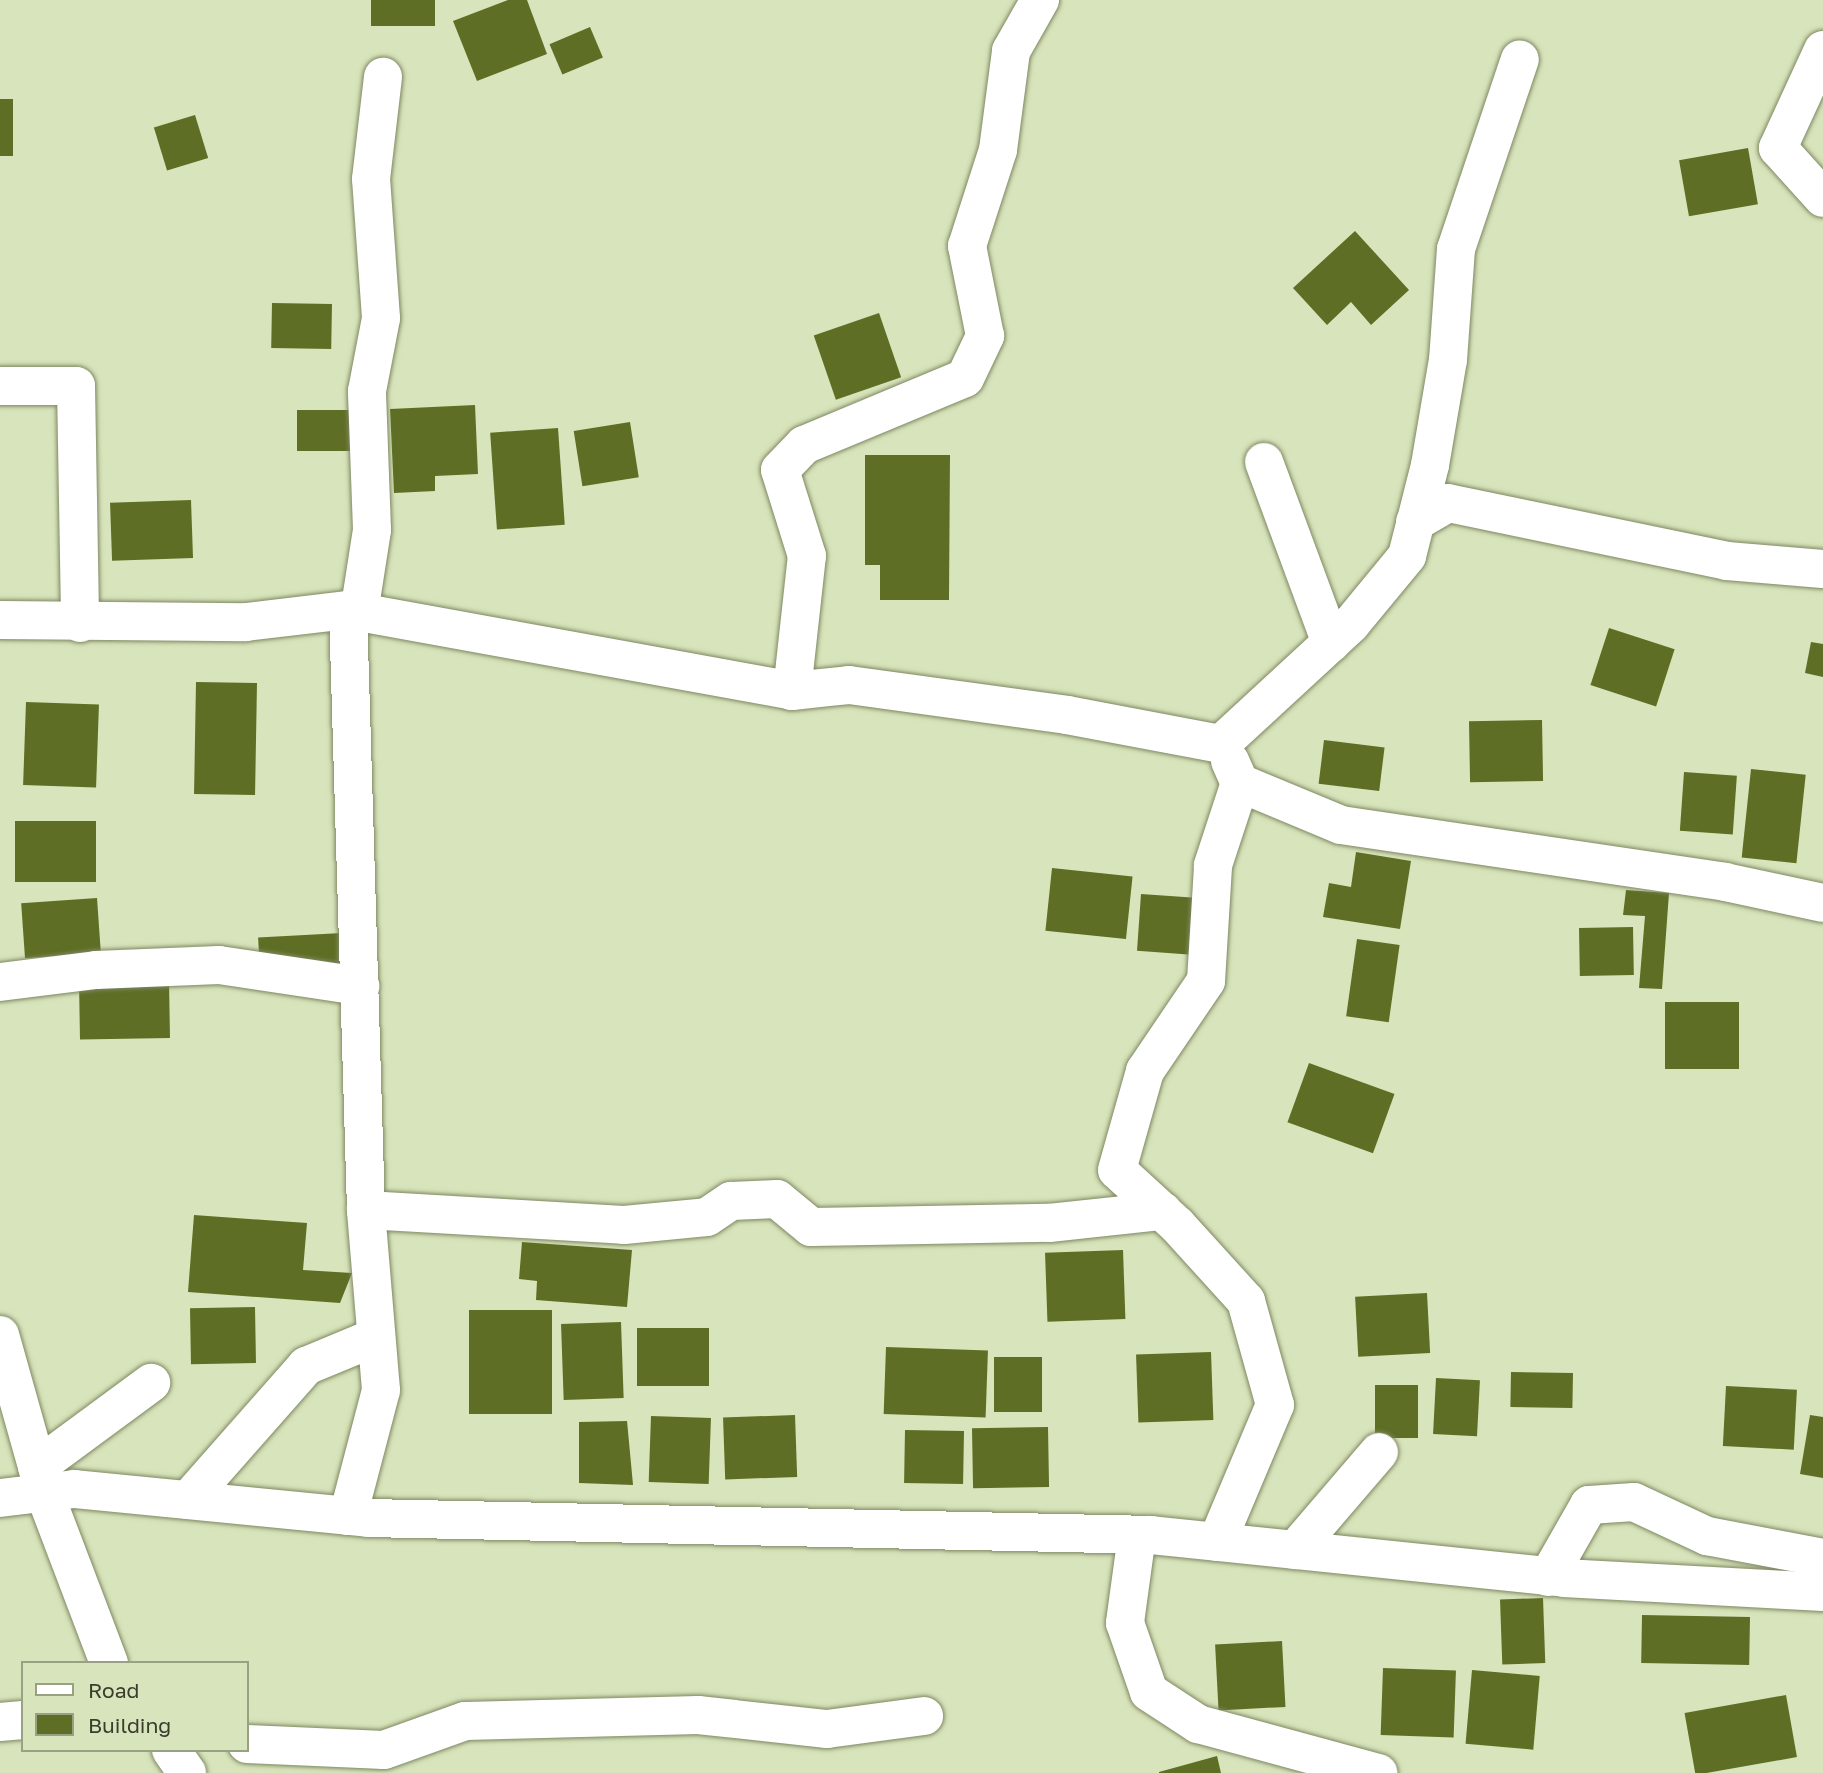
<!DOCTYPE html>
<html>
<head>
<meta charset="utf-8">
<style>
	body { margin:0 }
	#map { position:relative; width:1823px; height:1773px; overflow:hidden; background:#d8e4bb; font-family:"Golos Text",sans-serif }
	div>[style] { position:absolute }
	.building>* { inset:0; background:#5e6e24; transform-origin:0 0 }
	.roads { filter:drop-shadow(0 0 2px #7e8862) drop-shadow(0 0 2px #7e8862) }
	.minor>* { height:38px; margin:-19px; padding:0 19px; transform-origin:19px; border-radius:19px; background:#fff }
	span { translate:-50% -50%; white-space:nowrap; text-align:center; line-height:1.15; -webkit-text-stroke:7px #d8e4bb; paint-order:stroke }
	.legend { position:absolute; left:21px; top:1661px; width:228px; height:91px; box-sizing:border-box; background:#d8e4bb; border:2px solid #98a182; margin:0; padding:9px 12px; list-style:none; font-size:21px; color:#393d2d }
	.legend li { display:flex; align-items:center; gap:14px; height:35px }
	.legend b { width:35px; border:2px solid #98a182 }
</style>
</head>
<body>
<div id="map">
	<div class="building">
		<i style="left:371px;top:0;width:64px;height:26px"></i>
		<i style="clip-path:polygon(508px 0,527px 0,547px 54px,477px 81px,453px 21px)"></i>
		<i style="left:590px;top:27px;width:33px;height:44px;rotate:67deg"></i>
		<i style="left:0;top:99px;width:13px;height:57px"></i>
		<i style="left:195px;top:115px;width:45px;height:43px;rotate:73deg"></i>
		<i style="left:1748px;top:148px;width:57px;height:70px;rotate:80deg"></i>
		<i style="clip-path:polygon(1355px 231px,1409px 290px,1371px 325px,1351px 302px,1327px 325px,1293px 288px)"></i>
		<i style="left:272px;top:303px;width:60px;height:45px;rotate:1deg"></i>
		<i style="left:879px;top:313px;width:68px;height:69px;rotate:71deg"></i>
		<i style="clip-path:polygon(475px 405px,478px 474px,435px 476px,435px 491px,394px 493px,390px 409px)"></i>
		<i style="left:297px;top:410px;width:66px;height:41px"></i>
		<i style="left:630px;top:422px;width:56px;height:57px;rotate:81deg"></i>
		<i style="left:558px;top:428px;width:97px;height:68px;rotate:86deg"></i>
		<i style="clip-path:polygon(865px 455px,950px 455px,949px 600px,880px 600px,880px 565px,865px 565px)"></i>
		<i style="left:191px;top:500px;width:58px;height:81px;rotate:88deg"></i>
		<i style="left:1609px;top:628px;width:69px;height:60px;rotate:18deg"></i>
		<i style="clip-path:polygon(1811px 642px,1823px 644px,1823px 677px,1805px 673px)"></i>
		<i style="left:196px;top:682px;width:61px;height:112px;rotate:1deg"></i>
		<i style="left:26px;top:702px;width:73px;height:83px;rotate:2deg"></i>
		<i style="left:1542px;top:720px;width:61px;height:73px;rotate:89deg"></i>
		<i style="left:1324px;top:740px;width:61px;height:44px;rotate:7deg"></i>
		<i style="left:1751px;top:769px;width:55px;height:89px;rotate:6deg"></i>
		<i style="left:1684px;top:772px;width:53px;height:59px;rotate:4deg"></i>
		<i style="left:15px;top:821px;width:81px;height:61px"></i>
		<i style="clip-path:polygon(1356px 852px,1411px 861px,1400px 929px,1323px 917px,1329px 883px,1351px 887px)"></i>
		<i style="left:1052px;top:868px;width:81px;height:63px;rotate:6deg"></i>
		<i style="clip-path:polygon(1626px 890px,1669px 893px,1662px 989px,1639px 988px,1645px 916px,1623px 915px)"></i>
		<i style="left:1141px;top:894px;width:65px;height:57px;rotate:4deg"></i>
		<i style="left:97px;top:898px;width:55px;height:76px;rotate:86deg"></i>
		<i style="left:1633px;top:927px;width:48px;height:54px;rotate:89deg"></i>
		<i style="left:342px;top:933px;width:34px;height:84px;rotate:87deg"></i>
		<i style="left:1357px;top:939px;width:43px;height:78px;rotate:8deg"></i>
		<i style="left:169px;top:981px;width:57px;height:90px;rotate:89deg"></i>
		<i style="left:1739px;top:1002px;width:67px;height:74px;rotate:90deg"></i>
		<i style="left:1309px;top:1063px;width:91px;height:63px;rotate:20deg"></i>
		<i style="clip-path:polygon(194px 1215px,307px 1223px,303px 1270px,352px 1273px,340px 1303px,188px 1292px)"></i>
		<i style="clip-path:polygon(522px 1242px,632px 1250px,627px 1307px,536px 1300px,537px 1281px,519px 1279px)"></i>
		<i style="left:1123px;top:1250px;width:69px;height:78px;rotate:88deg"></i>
		<i style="left:1427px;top:1293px;width:60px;height:72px;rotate:87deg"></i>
		<i style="left:255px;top:1307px;width:56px;height:65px;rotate:89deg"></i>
		<i style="left:469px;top:1310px;width:83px;height:104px"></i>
		<i style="left:621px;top:1322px;width:76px;height:60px;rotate:88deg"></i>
		<i style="left:709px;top:1328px;width:58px;height:72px;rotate:90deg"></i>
		<i style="left:886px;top:1347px;width:102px;height:67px;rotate:2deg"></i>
		<i style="left:1211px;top:1352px;width:68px;height:75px;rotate:88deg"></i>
		<i style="left:994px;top:1357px;width:48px;height:55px"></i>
		<i style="left:1511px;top:1372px;width:62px;height:35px;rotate:1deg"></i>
		<i style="left:1436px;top:1378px;width:44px;height:56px;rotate:3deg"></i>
		<i style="left:1418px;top:1385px;width:53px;height:43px;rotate:90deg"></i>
		<i style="left:1726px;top:1386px;width:71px;height:60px;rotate:3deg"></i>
		<i style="left:795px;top:1415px;width:62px;height:72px;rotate:88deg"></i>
		<i style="clip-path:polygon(1810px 1415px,1823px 1417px,1823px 1478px,1800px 1474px)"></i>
		<i style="left:651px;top:1416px;width:60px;height:66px;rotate:2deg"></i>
		<i style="clip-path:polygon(627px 1421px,633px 1485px,579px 1483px,579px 1422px)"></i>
		<i style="left:1048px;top:1427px;width:60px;height:76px;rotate:89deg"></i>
		<i style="left:964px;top:1431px;width:53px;height:59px;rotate:91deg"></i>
		<i style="left:1543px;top:1598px;width:65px;height:43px;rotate:88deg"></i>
		<i style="left:1750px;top:1617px;width:48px;height:108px;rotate:91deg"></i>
		<i style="left:1282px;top:1641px;width:66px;height:67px;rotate:87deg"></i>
		<i style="left:1383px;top:1668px;width:73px;height:67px;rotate:2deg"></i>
		<i style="left:1472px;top:1670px;width:68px;height:74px;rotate:5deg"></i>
		<i style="left:1786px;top:1695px;width:63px;height:103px;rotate:80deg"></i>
		<i style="clip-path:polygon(1217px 1756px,1221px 1773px,1159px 1773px,1159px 1772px)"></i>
	</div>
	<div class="roads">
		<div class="minor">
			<i style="left:1823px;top:50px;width:108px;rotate:114.7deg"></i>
			<i style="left:1778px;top:148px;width:67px;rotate:48deg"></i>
			<i style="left:0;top:386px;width:76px"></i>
			<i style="left:76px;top:386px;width:237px;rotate:89deg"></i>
			<i style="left:1264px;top:462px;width:193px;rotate:69.7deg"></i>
			<i style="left:1415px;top:522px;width:38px;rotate:-30deg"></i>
			<i style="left:1448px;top:503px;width:285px;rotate:11.7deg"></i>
			<i style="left:1727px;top:561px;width:96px;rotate:4.8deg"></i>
			<i style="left:359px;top:613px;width:84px;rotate:-81.1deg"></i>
			<i style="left:372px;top:530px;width:139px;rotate:-92.1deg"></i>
			<i style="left:367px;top:391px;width:74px;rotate:-79.1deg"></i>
			<i style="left:381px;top:318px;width:139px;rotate:-94.1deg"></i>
			<i style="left:371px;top:179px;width:103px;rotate:-83.3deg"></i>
			<i style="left:0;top:620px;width:246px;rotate:0.5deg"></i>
			<i style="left:246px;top:622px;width:103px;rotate:-6.7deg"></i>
			<i style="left:348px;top:610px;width:451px;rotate:10.3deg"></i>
			<i style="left:792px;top:691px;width:57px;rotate:-6deg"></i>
			<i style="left:849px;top:685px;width:220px;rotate:7.8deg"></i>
			<i style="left:1067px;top:715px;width:157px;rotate:10.7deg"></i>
			<i style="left:1221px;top:744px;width:177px;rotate:-42.7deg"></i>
			<i style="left:1351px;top:624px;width:88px;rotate:-50.5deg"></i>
			<i style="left:1407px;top:556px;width:94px;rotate:-75.8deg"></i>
			<i style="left:1430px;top:465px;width:107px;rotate:-80.3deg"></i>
			<i style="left:1448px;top:360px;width:111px;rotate:-85.9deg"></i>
			<i style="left:1456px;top:249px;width:200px;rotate:-71.4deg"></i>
			<i style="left:792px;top:691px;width:136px;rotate:-83.7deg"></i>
			<i style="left:807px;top:556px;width:90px;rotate:-107.4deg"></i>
			<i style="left:780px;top:470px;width:35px;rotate:-46deg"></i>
			<i style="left:804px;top:445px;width:174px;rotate:-22.6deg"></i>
			<i style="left:965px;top:378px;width:47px;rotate:-64.5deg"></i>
			<i style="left:985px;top:336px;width:92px;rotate:-101.3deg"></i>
			<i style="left:967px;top:246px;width:101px;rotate:-72.1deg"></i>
			<i style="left:998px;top:150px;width:100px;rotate:-82.5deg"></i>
			<i style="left:1011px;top:51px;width:59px;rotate:-60.4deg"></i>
			<i style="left:1230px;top:761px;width:24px;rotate:66deg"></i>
			<i style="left:1240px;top:783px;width:109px;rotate:22.6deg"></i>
			<i style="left:1341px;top:825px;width:388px;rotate:8.4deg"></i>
			<i style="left:1725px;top:882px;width:100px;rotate:12.1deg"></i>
			<i style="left:0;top:982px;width:97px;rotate:-7.1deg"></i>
			<i style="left:96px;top:970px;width:123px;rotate:-2.3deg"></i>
			<i style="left:219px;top:965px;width:143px;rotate:8.5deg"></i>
			<i style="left:366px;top:1210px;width:258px;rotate:3.3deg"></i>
			<i style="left:624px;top:1225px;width:83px;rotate:-5.5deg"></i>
			<i style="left:707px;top:1217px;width:29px;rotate:-34deg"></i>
			<i style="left:731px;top:1201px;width:46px;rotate:-2.5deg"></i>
			<i style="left:777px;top:1199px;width:44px;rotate:39.5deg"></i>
			<i style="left:811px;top:1227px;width:238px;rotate:-1deg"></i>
			<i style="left:1049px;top:1223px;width:114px;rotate:-6.1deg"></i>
			<i style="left:0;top:1335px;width:163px;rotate:74.3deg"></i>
			<i style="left:44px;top:1492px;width:183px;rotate:69.2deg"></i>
			<i style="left:37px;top:1467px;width:142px;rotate:-36.4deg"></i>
			<i style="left:0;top:1498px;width:75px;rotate:-6.9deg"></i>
			<i style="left:74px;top:1489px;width:295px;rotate:5.6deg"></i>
			<i style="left:368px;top:1518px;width:783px;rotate:1.24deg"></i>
			<i style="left:1151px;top:1535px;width:415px;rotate:5.9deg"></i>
			<i style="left:1564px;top:1578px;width:259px;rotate:3.1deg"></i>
			<i style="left:188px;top:1500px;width:179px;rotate:-48.6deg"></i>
			<i style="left:306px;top:1366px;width:76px;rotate:-22.5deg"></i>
			<i style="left:348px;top:1516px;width:130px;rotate:-75.3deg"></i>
			<i style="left:381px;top:1390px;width:181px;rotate:-94.8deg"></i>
			<i style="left:366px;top:1210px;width:600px;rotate:-91.72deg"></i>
			<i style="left:1137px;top:1535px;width:89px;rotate:97.8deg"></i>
			<i style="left:1125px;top:1623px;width:73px;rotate:70.8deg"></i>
			<i style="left:1149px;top:1692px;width:59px;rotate:33.1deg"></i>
			<i style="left:1198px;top:1724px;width:187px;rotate:15.2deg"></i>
			<i style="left:1217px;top:1542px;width:149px;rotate:-67.1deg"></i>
			<i style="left:1275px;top:1405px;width:108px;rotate:-105.6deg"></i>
			<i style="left:1246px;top:1301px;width:103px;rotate:-132.2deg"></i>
			<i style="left:1177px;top:1225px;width:81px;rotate:-137.5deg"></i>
			<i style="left:1117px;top:1170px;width:103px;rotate:-74.2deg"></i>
			<i style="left:1145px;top:1071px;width:109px;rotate:-55.9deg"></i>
			<i style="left:1206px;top:981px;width:116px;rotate:-86.5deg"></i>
			<i style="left:1213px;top:865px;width:86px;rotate:-71.8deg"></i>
			<i style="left:1295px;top:1550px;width:129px;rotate:-49.4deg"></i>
			<i style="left:1548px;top:1577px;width:83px;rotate:-60.3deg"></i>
			<i style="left:1589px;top:1505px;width:45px;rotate:-3.8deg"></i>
			<i style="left:1634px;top:1502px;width:81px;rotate:25deg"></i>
			<i style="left:1707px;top:1536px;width:118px;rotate:10.7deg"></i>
			<i style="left:0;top:1722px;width:23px;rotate:-5deg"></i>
			<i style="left:247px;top:1744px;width:137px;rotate:2.5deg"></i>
			<i style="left:384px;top:1750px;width:86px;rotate:-19.7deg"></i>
			<i style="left:465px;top:1721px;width:233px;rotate:-1.5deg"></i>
			<i style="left:698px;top:1715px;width:130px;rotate:6.2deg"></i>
			<i style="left:827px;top:1729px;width:98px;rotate:-7.6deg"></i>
			<i style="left:171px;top:1750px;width:28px;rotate:55deg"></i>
		</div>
	</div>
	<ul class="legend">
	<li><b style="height:9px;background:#fff"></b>Road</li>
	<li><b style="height:19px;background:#5e6e24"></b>Building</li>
	</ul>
</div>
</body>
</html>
